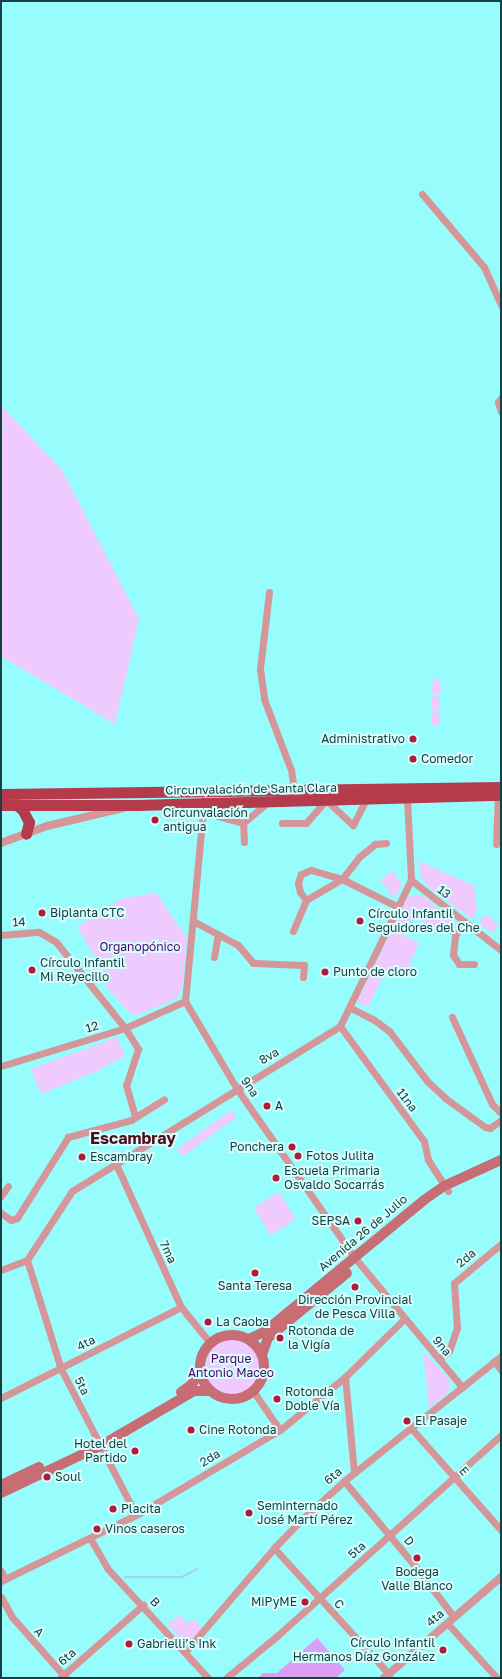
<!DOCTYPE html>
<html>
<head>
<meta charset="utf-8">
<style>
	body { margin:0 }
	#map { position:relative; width:502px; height:1679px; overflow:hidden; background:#97fcfc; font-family:"Golos Text",sans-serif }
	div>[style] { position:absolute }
	.green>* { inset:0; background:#efcafe; transform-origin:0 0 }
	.round { border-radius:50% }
	.forest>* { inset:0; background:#dc9ef4 }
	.stream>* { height:2px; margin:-1px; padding:0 1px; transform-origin:1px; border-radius:1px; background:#accbf4 }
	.minor>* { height:7px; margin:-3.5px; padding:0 3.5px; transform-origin:3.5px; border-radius:3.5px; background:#d59699 }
	.tertiary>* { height:8px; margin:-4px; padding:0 4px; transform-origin:4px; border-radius:4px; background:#d59699 }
	.secondary>* { height:10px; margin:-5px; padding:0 5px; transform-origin:5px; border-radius:5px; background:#c76d73 }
	.secondary>.ring { margin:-5px; padding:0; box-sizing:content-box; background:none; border:10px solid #c76d73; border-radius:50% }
	.trunk>* { height:11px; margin:-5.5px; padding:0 5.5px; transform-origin:5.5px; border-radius:5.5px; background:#b43a4c }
	.dots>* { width:11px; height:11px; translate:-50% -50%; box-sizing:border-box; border:2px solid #d8fdfd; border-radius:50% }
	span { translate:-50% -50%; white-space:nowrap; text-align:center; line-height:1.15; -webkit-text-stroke:4px #d8fdfd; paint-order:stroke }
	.poi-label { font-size:12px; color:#154142 }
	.right { translate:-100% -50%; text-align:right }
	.left { translate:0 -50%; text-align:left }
	.street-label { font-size:12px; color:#154142 }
	.park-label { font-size:12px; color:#520369 }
	.district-label { font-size:16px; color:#520c19; font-weight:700 }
	.frame { position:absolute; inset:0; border:2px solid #154142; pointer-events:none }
</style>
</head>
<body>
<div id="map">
	<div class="green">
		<i style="clip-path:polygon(1px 405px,62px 470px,139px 619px,115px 724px,1px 656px)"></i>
		<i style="clip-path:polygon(434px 677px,440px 681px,441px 693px,431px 693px)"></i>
		<i style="clip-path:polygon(440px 695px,440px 707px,431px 713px,432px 696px)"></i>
		<i style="clip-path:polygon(440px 709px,440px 724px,435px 726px,431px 724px,431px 714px)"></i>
		<i style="clip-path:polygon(418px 861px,474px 885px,477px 909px,473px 920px,431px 889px,422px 879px)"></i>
		<i style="clip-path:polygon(392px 871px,402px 884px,395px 899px,380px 880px)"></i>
		<i style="clip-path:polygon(156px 893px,187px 938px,182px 988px,176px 999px,137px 1015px,129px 1013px,102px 981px,103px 969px,77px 927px,120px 899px)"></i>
		<i style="clip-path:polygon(411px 895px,420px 895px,426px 898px,458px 926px,452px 935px,412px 917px,404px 936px,419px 943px,405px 975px,400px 979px,378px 967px,375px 972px,383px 976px,368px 1007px,357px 1002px,406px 900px)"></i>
		<i style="left:485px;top:914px;width:17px;height:11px;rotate:36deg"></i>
		<i style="clip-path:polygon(117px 1037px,125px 1056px,95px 1072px,41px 1094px,31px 1069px)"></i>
		<i style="left:231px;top:1110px;width:9px;height:67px;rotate:54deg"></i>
		<i style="left:279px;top:1192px;width:32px;height:30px;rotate:58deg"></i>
		<i class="round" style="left:202px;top:1337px;width:58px;height:58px"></i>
		<i style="clip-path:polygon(423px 1351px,450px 1380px,448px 1393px,429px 1408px)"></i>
		<i style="clip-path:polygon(181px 1615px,186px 1623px,194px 1619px,202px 1628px,188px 1643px,184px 1643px,167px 1624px)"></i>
	</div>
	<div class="forest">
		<i style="clip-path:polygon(317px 1638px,345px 1670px,336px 1678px,258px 1678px,263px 1673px,277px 1673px)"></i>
	</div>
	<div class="stream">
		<i style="left:125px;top:1577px;width:57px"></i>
		<i style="left:182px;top:1577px;width:17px;rotate:-28deg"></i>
	</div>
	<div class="minor">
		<i style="left:422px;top:194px;width:96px;rotate:49.7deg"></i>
		<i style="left:484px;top:267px;width:42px;rotate:65.9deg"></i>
		<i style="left:501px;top:398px;width:5px;rotate:127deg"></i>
		<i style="left:498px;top:402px;width:10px;rotate:73deg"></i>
		<i style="left:269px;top:592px;width:78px;rotate:96.7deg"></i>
		<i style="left:260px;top:669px;width:30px;rotate:82deg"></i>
		<i style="left:264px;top:699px;width:76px;rotate:69.2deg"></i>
		<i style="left:291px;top:770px;width:19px;rotate:81deg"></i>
		<i style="left:204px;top:800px;width:202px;rotate:95.4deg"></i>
		<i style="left:185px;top:1001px;width:102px;rotate:59.4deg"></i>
		<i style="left:237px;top:1089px;width:206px;rotate:55.1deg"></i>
		<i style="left:355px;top:1258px;width:168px;rotate:50.3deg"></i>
		<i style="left:204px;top:803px;width:19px;rotate:43deg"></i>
		<i style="left:218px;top:816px;width:26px;rotate:16deg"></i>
		<i style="left:243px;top:823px;width:33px;rotate:-40deg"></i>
		<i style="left:243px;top:823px;width:19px;rotate:87deg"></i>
		<i style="left:282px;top:823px;width:24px"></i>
		<i style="left:306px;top:823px;width:30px;rotate:-49deg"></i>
		<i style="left:326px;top:800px;width:37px;rotate:43deg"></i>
		<i style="left:353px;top:825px;width:29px;rotate:-63deg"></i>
		<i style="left:496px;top:844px;width:49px;rotate:-87.7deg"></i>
		<i style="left:411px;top:880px;width:114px;rotate:37.9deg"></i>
		<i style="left:306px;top:900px;width:10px;rotate:-127deg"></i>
		<i style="left:300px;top:892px;width:9px;rotate:-103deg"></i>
		<i style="left:298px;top:883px;width:9px;rotate:-72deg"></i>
		<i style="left:301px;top:874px;width:11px;rotate:-22deg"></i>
		<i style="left:311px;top:870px;width:32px;rotate:16deg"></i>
		<i style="left:342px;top:879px;width:63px;rotate:26.6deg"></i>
		<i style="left:193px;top:921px;width:51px;rotate:28.1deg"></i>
		<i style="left:238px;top:945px;width:23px;rotate:50deg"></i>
		<i style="left:253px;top:963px;width:51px;rotate:2.2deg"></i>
		<i style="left:304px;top:965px;width:12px;rotate:95deg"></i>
		<i style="left:464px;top:921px;width:17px;rotate:121deg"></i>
		<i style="left:455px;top:936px;width:19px;rotate:96deg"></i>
		<i style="left:453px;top:955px;width:11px;rotate:56deg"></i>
		<i style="left:459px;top:964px;width:15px"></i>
		<i style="left:293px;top:931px;width:34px;rotate:-67deg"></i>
		<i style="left:306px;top:900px;width:42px;rotate:-30.3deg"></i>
		<i style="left:342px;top:879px;width:28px;rotate:-52deg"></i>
		<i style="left:359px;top:857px;width:21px;rotate:-39deg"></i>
		<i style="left:375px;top:844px;width:11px;rotate:-5deg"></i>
		<i style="left:1px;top:935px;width:38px;rotate:-5deg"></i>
		<i style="left:39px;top:932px;width:20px;rotate:30deg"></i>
		<i style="left:56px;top:942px;width:110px;rotate:51.3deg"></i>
		<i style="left:125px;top:1028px;width:25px;rotate:58deg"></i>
		<i style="left:138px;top:1049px;width:38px;rotate:108deg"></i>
		<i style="left:126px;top:1085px;width:32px;rotate:74deg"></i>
		<i style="left:214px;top:957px;width:23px;rotate:-80deg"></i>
		<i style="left:349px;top:1007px;width:27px;rotate:27deg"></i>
		<i style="left:373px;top:1019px;width:21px;rotate:37deg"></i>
		<i style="left:390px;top:1032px;width:61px;rotate:52.9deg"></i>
		<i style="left:427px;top:1081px;width:25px;rotate:43deg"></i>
		<i style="left:445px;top:1098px;width:49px;rotate:35.9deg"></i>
		<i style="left:485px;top:1127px;width:5px;rotate:11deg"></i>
		<i style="left:490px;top:1128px;width:14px;rotate:-36deg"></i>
		<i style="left:452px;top:1017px;width:96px;rotate:65.3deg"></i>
		<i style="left:492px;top:1104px;width:13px;rotate:45deg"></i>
		<i style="left:340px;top:1026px;width:142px;rotate:53.9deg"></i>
		<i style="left:424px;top:1141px;width:19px;rotate:78deg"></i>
		<i style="left:428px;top:1160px;width:37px;rotate:57deg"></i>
		<i style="left:1px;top:1066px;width:130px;rotate:-17deg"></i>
		<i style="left:125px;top:1028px;width:66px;rotate:-24.2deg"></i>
		<i style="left:116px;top:1164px;width:157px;rotate:65.6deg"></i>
		<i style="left:181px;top:1307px;width:46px;rotate:51.1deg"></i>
		<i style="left:1px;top:1196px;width:12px;rotate:-55deg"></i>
		<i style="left:1px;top:1213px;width:12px;rotate:35deg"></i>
		<i style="left:11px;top:1220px;width:6px;rotate:-18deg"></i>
		<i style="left:17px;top:1218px;width:96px;rotate:-57.8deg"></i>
		<i style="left:68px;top:1137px;width:65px;rotate:-15.1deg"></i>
		<i style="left:131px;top:1120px;width:39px;rotate:-32deg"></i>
		<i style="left:27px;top:1260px;width:82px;rotate:-56.9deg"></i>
		<i style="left:72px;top:1191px;width:315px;rotate:-31.6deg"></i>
		<i style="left:340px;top:1026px;width:162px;rotate:-64.1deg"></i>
		<i style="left:411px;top:880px;width:82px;rotate:-92.8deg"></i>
		<i style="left:27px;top:1260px;width:114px;rotate:72.7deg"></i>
		<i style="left:61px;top:1369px;width:164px;rotate:62.8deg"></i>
		<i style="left:1px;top:1270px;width:28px;rotate:-21deg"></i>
		<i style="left:439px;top:1359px;width:13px;rotate:-39deg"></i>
		<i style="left:449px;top:1351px;width:24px;rotate:-71deg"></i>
		<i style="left:457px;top:1328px;width:45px;rotate:-93.8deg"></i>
		<i style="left:454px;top:1283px;width:61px;rotate:-39.7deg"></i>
		<i style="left:494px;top:1361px;width:11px;rotate:52deg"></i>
		<i style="left:345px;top:1377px;width:95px;rotate:84.6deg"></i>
		<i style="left:253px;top:1391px;width:47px;rotate:55.3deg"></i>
		<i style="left:1px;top:1398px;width:202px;rotate:-26.8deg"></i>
		<i style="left:411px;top:1428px;width:136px;rotate:48.6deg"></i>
		<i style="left:344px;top:1481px;width:111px;rotate:50.1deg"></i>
		<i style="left:415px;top:1566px;width:64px;rotate:52.6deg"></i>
		<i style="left:90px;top:1538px;width:34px;rotate:60deg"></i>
		<i style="left:107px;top:1568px;width:149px;rotate:47.4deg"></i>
		<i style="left:274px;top:1548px;width:171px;rotate:47.6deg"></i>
		<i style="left:1px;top:1571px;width:9px;rotate:63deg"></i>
		<i style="left:1px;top:1581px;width:150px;rotate:-26.1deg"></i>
		<i style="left:136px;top:1515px;width:167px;rotate:-30.6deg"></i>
		<i style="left:280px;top:1430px;width:84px;rotate:-39.2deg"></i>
		<i style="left:345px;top:1377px;width:84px;rotate:-44.5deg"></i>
		<i style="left:1px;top:1597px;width:23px;rotate:61deg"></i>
		<i style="left:12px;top:1617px;width:81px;rotate:48.5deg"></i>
		<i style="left:447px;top:1623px;width:74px;rotate:47.7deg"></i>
		<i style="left:185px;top:1652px;width:137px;rotate:-49.4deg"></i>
		<i style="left:274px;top:1548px;width:40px;rotate:-46deg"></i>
		<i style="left:302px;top:1519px;width:57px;rotate:-42.1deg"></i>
		<i style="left:344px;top:1481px;width:201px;rotate:-38.5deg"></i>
		<i style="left:60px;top:1678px;width:111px;rotate:-41.3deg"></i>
		<i style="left:226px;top:1678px;width:66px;rotate:-39.5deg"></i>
		<i style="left:277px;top:1636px;width:301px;rotate:-41.9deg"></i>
	</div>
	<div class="tertiary">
		<i style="left:1px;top:843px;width:49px;rotate:-20.3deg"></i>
		<i style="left:47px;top:826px;width:78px;rotate:-13.3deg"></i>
		<i style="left:384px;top:1678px;width:155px;rotate:-40.8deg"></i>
	</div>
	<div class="secondary">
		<i class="ring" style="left:200px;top:1335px;width:54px;height:54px"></i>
		<i style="left:249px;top:1339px;width:17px;rotate:-25deg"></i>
		<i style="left:264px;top:1332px;width:207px;rotate:-39.5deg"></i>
		<i style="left:424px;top:1200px;width:24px;rotate:-35deg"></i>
		<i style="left:444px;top:1186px;width:63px;rotate:-24.5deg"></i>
		<i style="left:262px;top:1355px;width:18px;rotate:-71deg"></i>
		<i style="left:268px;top:1338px;width:102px;rotate:-39.4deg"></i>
		<i style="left:181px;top:1392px;width:12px;rotate:-35deg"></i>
		<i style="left:191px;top:1385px;width:15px;rotate:-53deg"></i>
		<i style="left:1px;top:1485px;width:42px;rotate:-25.3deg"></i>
		<i style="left:1px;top:1493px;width:110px;rotate:-25.4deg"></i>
		<i style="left:100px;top:1446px;width:109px;rotate:-30.3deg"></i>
		<i style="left:194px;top:1391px;width:16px"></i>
	</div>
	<div class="trunk">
		<i style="left:1px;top:794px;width:500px;rotate:-0.8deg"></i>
		<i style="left:15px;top:804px;width:9px;rotate:36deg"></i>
		<i style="left:22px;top:809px;width:15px;rotate:62deg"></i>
		<i style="left:29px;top:822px;width:12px;rotate:104deg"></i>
		<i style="left:1px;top:805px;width:136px"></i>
		<i style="left:137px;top:805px;width:364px;rotate:-1.6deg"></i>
	</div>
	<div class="dots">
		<i style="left:413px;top:739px;background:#af1b3c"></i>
		<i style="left:413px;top:759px;background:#af1b3c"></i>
		<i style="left:155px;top:820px;background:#af1b3c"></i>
		<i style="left:42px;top:913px;background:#af1b3c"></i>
		<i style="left:360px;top:921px;background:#af1b3c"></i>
		<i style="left:32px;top:970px;background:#af1b3c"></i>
		<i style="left:325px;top:972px;background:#af1b3c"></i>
		<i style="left:267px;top:1106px;background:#af1b3c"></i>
		<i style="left:292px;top:1147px;background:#af1b3c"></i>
		<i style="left:298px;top:1156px;background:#af1b3c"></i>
		<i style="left:82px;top:1157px;background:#af1b3c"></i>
		<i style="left:276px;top:1178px;background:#af1b3c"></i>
		<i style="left:358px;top:1221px;background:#af1b3c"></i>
		<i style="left:255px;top:1273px;background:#af1b3c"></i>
		<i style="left:355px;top:1287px;background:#af1b3c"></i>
		<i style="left:208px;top:1322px;background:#af1b3c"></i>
		<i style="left:280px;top:1338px;background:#af1b3c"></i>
		<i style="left:277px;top:1399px;background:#af1b3c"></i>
		<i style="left:407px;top:1421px;background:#af1b3c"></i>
		<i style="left:191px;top:1430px;background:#af1b3c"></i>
		<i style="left:135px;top:1451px;background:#af1b3c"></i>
		<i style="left:47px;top:1477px;background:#af1b3c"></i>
		<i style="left:113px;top:1509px;background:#af1b3c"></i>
		<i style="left:249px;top:1513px;background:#af1b3c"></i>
		<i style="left:97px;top:1529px;background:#af1b3c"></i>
		<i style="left:417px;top:1558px;background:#af1b3c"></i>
		<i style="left:305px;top:1602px;background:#af1b3c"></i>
		<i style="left:129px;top:1644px;background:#af1b3c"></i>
		<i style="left:443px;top:1650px;background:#af1b3c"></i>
	</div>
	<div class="poi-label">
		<span class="right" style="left:405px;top:739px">Administrativo</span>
		<span class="left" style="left:421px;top:759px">Comedor</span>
		<span class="left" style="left:163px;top:820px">Circunvalación<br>antigua</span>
		<span class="left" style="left:50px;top:913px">Biplanta CTC</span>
		<span class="left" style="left:368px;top:921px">Círculo Infantil<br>Seguidores del Che</span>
		<span class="left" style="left:40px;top:970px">Círculo Infantil<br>Mi Reyecillo</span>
		<span class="left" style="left:333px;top:972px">Punto de cloro</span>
		<span class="left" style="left:275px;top:1106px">A</span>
		<span class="right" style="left:284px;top:1147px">Ponchera</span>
		<span class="left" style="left:306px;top:1156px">Fotos Julita</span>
		<span class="left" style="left:90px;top:1157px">Escambray</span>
		<span class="left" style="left:284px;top:1178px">Escuela Primaria<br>Osvaldo Socarrás</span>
		<span class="right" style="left:350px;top:1221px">SEPSA</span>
		<span style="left:255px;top:1286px">Santa Teresa</span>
		<span style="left:355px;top:1307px">Dirección Provincial<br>de Pesca Villa</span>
		<span class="left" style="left:216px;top:1322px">La Caoba</span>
		<span class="left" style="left:288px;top:1338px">Rotonda de<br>la Vigía</span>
		<span class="left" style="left:285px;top:1399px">Rotonda<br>Doble Vía</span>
		<span class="left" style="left:415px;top:1421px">El Pasaje</span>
		<span class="left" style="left:199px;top:1430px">Cine Rotonda</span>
		<span class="right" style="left:127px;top:1451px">Hotel del<br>Partido</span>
		<span class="left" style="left:55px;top:1477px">Soul</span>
		<span class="left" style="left:257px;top:1513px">Seminternado<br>José Martí Pérez</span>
		<span class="left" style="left:121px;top:1509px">Placita</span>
		<span class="left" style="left:105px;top:1529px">Vinos caseros</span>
		<span style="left:417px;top:1579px">Bodega<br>Valle Blanco</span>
		<span class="right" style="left:297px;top:1602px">MiPyME</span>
		<span class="right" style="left:435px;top:1650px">Círculo Infantil<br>Hermanos Díaz González</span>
		<span class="left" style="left:137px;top:1644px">Gabrielli’s Ink</span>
	</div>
	<div class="street-label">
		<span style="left:251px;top:789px;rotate:-1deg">Circunvalación de Santa Clara</span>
		<span style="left:444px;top:892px;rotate:38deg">13</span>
		<span style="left:19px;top:922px;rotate:-4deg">14</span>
		<span style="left:92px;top:1027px;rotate:-17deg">12</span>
		<span style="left:269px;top:1056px;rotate:-31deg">8va</span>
		<span style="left:250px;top:1087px;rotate:56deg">9na</span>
		<span style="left:407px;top:1100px;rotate:53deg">11na</span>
		<span style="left:363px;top:1233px;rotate:-40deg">Avenida 26 de Julio</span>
		<span style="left:168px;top:1252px;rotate:65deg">7ma</span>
		<span style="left:466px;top:1258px;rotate:-40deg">2da</span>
		<span style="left:86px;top:1343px;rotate:-27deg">4ta</span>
		<span style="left:442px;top:1346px;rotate:50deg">9na</span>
		<span style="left:82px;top:1386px;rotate:63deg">5ta</span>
		<span style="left:210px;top:1458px;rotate:-31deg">2da</span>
		<span style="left:464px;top:1471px;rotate:49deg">E</span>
		<span style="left:333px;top:1476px;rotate:-41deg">6ta</span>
		<span style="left:409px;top:1541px;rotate:51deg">D</span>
		<span style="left:357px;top:1550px;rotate:-42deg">5ta</span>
		<span style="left:155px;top:1602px;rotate:48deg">B</span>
		<span style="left:339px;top:1604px;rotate:48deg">C</span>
		<span style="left:435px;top:1618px;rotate:-41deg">4ta</span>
		<span style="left:39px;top:1632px;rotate:48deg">A</span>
		<span style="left:67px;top:1657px;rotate:-41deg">6ta</span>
	</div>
	<div class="park-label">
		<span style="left:140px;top:947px">Organopónico</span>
		<span style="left:231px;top:1366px">Parque<br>Antonio Maceo</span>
	</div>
	<div class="district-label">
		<span style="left:133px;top:1138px">Escambray</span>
	</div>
	<div class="frame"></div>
</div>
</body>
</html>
